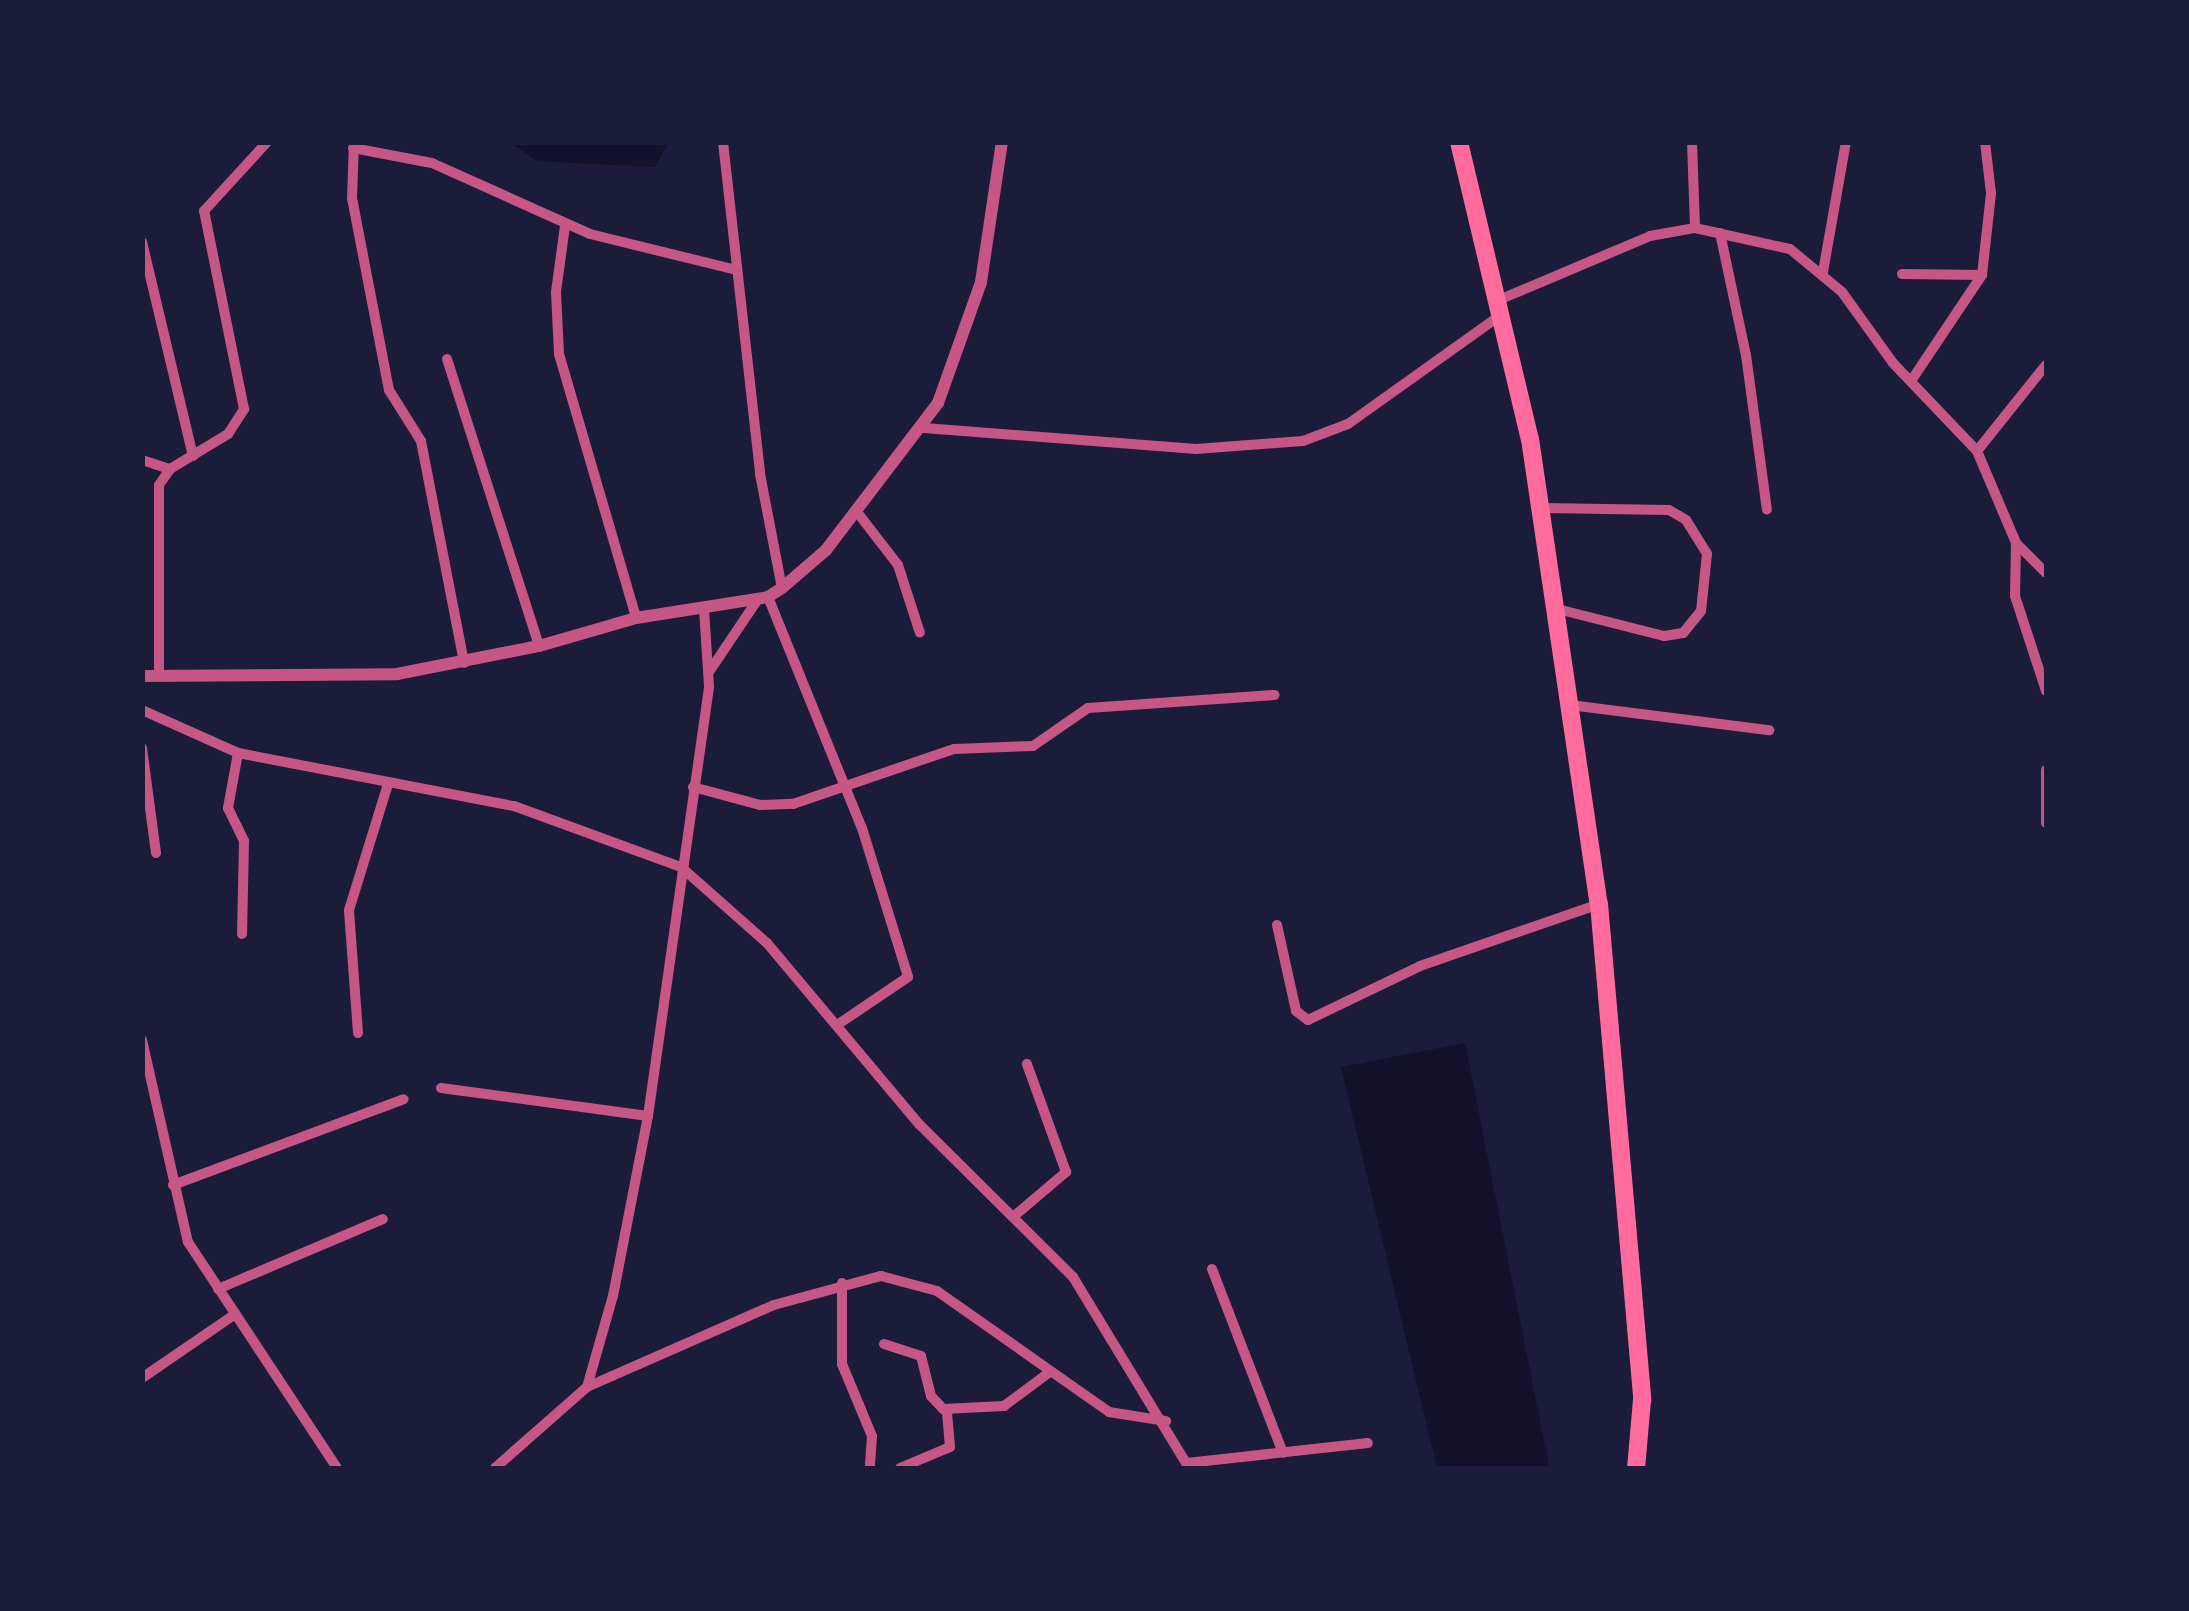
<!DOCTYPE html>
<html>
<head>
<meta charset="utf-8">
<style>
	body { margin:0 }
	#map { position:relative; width:2189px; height:1611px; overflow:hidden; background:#1b1b3a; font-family:Figtree,sans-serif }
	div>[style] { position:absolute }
	.water>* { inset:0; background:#12122b }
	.minor>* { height:10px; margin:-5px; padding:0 5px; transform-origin:5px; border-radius:5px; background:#c65784 }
	.tertiary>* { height:12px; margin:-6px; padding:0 6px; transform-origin:6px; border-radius:6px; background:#c65784 }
	.trunk>* { height:18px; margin:-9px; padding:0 9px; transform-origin:9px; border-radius:9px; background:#ff6b9d }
	span { translate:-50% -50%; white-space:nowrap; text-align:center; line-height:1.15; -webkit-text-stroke:10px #1b1b3a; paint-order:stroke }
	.frame { position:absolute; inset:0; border:145px solid #1b1b3a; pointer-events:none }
</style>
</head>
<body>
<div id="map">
	<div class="water">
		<i style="clip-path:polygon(511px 143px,668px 143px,655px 167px,537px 161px)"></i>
		<i style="clip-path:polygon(1465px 1043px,1549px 1467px,1543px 1468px,1437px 1468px,1341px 1067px)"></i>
	</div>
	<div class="minor">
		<i style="left:354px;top:142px;width:56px;rotate:92deg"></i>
		<i style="left:352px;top:198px;width:196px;rotate:79.1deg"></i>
		<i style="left:389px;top:390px;width:60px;rotate:57.9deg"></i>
		<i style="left:421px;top:441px;width:226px;rotate:79deg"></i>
		<i style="left:723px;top:142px;width:334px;rotate:83.6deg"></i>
		<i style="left:760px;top:474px;width:116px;rotate:79.1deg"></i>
		<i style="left:1692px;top:142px;width:86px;rotate:88deg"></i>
		<i style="left:353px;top:148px;width:80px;rotate:10.8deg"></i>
		<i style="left:432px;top:163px;width:173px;rotate:24.2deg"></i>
		<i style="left:590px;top:234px;width:151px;rotate:13.8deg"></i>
		<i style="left:565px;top:226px;width:67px;rotate:97.8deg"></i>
		<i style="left:556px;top:292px;width:62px;rotate:87.2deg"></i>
		<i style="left:559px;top:354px;width:275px;rotate:73.7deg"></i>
		<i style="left:1720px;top:233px;width:125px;rotate:78deg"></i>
		<i style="left:1746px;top:355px;width:156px;rotate:82.3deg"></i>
		<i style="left:142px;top:242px;width:220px;rotate:76.6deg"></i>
		<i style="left:1823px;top:272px;width:132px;rotate:-80deg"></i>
		<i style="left:1902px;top:274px;width:80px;rotate:0.7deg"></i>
		<i style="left:1494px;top:302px;width:169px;rotate:-22.9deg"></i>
		<i style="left:1650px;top:236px;width:46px;rotate:-10.1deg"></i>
		<i style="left:1695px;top:228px;width:97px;rotate:12.5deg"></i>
		<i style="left:1790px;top:249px;width:67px;rotate:39.6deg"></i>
		<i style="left:1842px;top:292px;width:87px;rotate:54.3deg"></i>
		<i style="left:1893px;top:363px;width:122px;rotate:46.3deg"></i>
		<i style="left:1977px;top:451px;width:100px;rotate:67deg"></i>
		<i style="left:2016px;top:543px;width:42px;rotate:45deg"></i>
		<i style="left:447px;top:359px;width:301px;rotate:72.2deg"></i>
		<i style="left:1911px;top:381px;width:128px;rotate:-56.2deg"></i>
		<i style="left:1982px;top:275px;width:82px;rotate:-83.7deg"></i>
		<i style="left:1991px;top:193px;width:51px;rotate:-96.7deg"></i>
		<i style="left:924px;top:428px;width:273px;rotate:4.4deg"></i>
		<i style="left:1196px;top:449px;width:107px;rotate:-4.3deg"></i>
		<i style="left:1303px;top:441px;width:48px;rotate:-20.7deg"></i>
		<i style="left:1348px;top:424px;width:184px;rotate:-35.5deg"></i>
		<i style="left:1977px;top:451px;width:110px;rotate:-51.3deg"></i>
		<i style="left:142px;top:460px;width:29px;rotate:18deg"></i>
		<i style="left:1543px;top:508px;width:126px;rotate:0.9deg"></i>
		<i style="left:1669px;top:510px;width:20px;rotate:30deg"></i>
		<i style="left:1686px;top:520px;width:40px;rotate:58deg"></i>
		<i style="left:1707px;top:554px;width:57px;rotate:96deg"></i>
		<i style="left:1701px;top:611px;width:28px;rotate:129deg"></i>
		<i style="left:1683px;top:633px;width:19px;rotate:171deg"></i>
		<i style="left:1664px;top:636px;width:110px;rotate:-165.8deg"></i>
		<i style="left:857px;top:512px;width:67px;rotate:52.3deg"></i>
		<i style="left:898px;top:565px;width:71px;rotate:72.1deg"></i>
		<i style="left:2016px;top:543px;width:53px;rotate:91.1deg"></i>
		<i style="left:2015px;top:596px;width:100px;rotate:71.9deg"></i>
		<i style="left:768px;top:597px;width:249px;rotate:67.9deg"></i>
		<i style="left:862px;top:828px;width:156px;rotate:72.8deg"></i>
		<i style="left:908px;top:977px;width:86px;rotate:145.9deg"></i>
		<i style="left:709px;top:672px;width:88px;rotate:-56.1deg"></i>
		<i style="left:159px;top:675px;width:190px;rotate:-90deg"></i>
		<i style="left:159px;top:485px;width:19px;rotate:-55deg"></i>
		<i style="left:170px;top:469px;width:68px;rotate:-31.1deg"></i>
		<i style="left:228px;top:434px;width:30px;rotate:-57deg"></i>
		<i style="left:244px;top:409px;width:202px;rotate:-101.4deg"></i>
		<i style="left:204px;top:211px;width:93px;rotate:-47.6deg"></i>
		<i style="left:1570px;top:705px;width:201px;rotate:7.2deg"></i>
		<i style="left:142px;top:710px;width:105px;rotate:24.1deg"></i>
		<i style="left:238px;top:753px;width:281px;rotate:10.9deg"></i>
		<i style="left:514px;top:806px;width:178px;rotate:20.1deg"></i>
		<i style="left:681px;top:867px;width:115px;rotate:41.5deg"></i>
		<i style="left:767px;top:943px;width:236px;rotate:50deg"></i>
		<i style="left:919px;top:1124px;width:217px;rotate:44.8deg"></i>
		<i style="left:1073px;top:1277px;width:223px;rotate:58.7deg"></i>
		<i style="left:142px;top:748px;width:106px;rotate:82.4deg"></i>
		<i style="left:238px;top:753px;width:56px;rotate:100.3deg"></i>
		<i style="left:228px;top:808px;width:37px;rotate:64deg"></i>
		<i style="left:244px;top:841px;width:93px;rotate:91.2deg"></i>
		<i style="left:2046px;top:770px;width:53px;rotate:90deg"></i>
		<i style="left:693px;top:787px;width:69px;rotate:15deg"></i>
		<i style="left:760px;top:805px;width:33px;rotate:-2deg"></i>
		<i style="left:793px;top:804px;width:170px;rotate:-18.9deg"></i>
		<i style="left:954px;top:749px;width:79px;rotate:-2.2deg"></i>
		<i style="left:1033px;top:746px;width:67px;rotate:-34.6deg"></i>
		<i style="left:1088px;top:708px;width:187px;rotate:-4deg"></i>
		<i style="left:1277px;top:925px;width:88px;rotate:77.5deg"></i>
		<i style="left:1296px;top:1011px;width:15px;rotate:37deg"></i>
		<i style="left:1308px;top:1020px;width:124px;rotate:-25.7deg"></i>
		<i style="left:1420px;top:966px;width:189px;rotate:-19.1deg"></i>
		<i style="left:358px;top:1033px;width:123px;rotate:-94.2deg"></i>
		<i style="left:349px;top:910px;width:132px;rotate:-72.8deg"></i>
		<i style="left:142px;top:1040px;width:207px;rotate:77.2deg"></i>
		<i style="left:188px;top:1242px;width:271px;rotate:56.6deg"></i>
		<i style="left:441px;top:1088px;width:209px;rotate:7.7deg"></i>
		<i style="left:173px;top:1185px;width:246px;rotate:-20.4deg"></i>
		<i style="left:1013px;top:1217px;width:70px;rotate:-40.3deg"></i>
		<i style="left:1066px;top:1172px;width:115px;rotate:-109.9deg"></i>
		<i style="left:1212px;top:1269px;width:197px;rotate:68.9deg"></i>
		<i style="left:842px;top:1283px;width:81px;rotate:90deg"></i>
		<i style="left:842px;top:1364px;width:78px;rotate:67.4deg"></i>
		<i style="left:872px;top:1436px;width:32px;rotate:94deg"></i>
		<i style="left:218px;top:1289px;width:179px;rotate:-23deg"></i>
		<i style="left:884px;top:1344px;width:39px;rotate:18deg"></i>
		<i style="left:921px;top:1356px;width:41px;rotate:76deg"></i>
		<i style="left:931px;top:1396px;width:18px;rotate:47deg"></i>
		<i style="left:943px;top:1409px;width:61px;rotate:-2.8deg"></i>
		<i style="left:1004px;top:1406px;width:57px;rotate:-36.5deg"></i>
		<i style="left:142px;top:1378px;width:112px;rotate:-34.4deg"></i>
		<i style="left:587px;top:1387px;width:204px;rotate:-23.7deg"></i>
		<i style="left:774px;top:1305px;width:111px;rotate:-15.2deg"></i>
		<i style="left:881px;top:1276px;width:58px;rotate:15deg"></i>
		<i style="left:937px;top:1291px;width:210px;rotate:35.1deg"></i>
		<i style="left:1109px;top:1412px;width:58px;rotate:9deg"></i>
		<i style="left:1187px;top:1463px;width:182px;rotate:-6.3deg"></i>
		<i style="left:495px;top:1468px;width:123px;rotate:-41.4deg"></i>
		<i style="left:587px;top:1387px;width:95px;rotate:-74.1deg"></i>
		<i style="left:613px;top:1296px;width:183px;rotate:-79deg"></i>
		<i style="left:648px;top:1116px;width:434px;rotate:-81.9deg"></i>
		<i style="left:709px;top:686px;width:77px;rotate:-93.7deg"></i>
		<i style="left:900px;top:1468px;width:54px;rotate:-22.8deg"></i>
		<i style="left:950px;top:1447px;width:37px;rotate:-95deg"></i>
	</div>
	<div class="tertiary">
		<i style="left:142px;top:676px;width:255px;rotate:-0.4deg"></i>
		<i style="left:397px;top:674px;width:145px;rotate:-11.2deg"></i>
		<i style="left:539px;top:646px;width:101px;rotate:-16.1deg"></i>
		<i style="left:636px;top:618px;width:134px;rotate:-9deg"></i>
		<i style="left:768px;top:597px;width:17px;rotate:-33deg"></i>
		<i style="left:782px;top:588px;width:58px;rotate:-40.8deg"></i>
		<i style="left:826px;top:550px;width:185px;rotate:-52.7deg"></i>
		<i style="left:938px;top:403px;width:128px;rotate:-70.4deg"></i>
		<i style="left:981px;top:282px;width:142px;rotate:-81.5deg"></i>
	</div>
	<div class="trunk">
		<i style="left:1459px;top:142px;width:305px;rotate:76.6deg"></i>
		<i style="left:1530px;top:439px;width:470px;rotate:81.6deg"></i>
		<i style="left:1599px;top:904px;width:498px;rotate:85deg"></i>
		<i style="left:1642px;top:1400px;width:68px;rotate:95deg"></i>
	</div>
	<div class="frame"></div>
</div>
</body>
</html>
